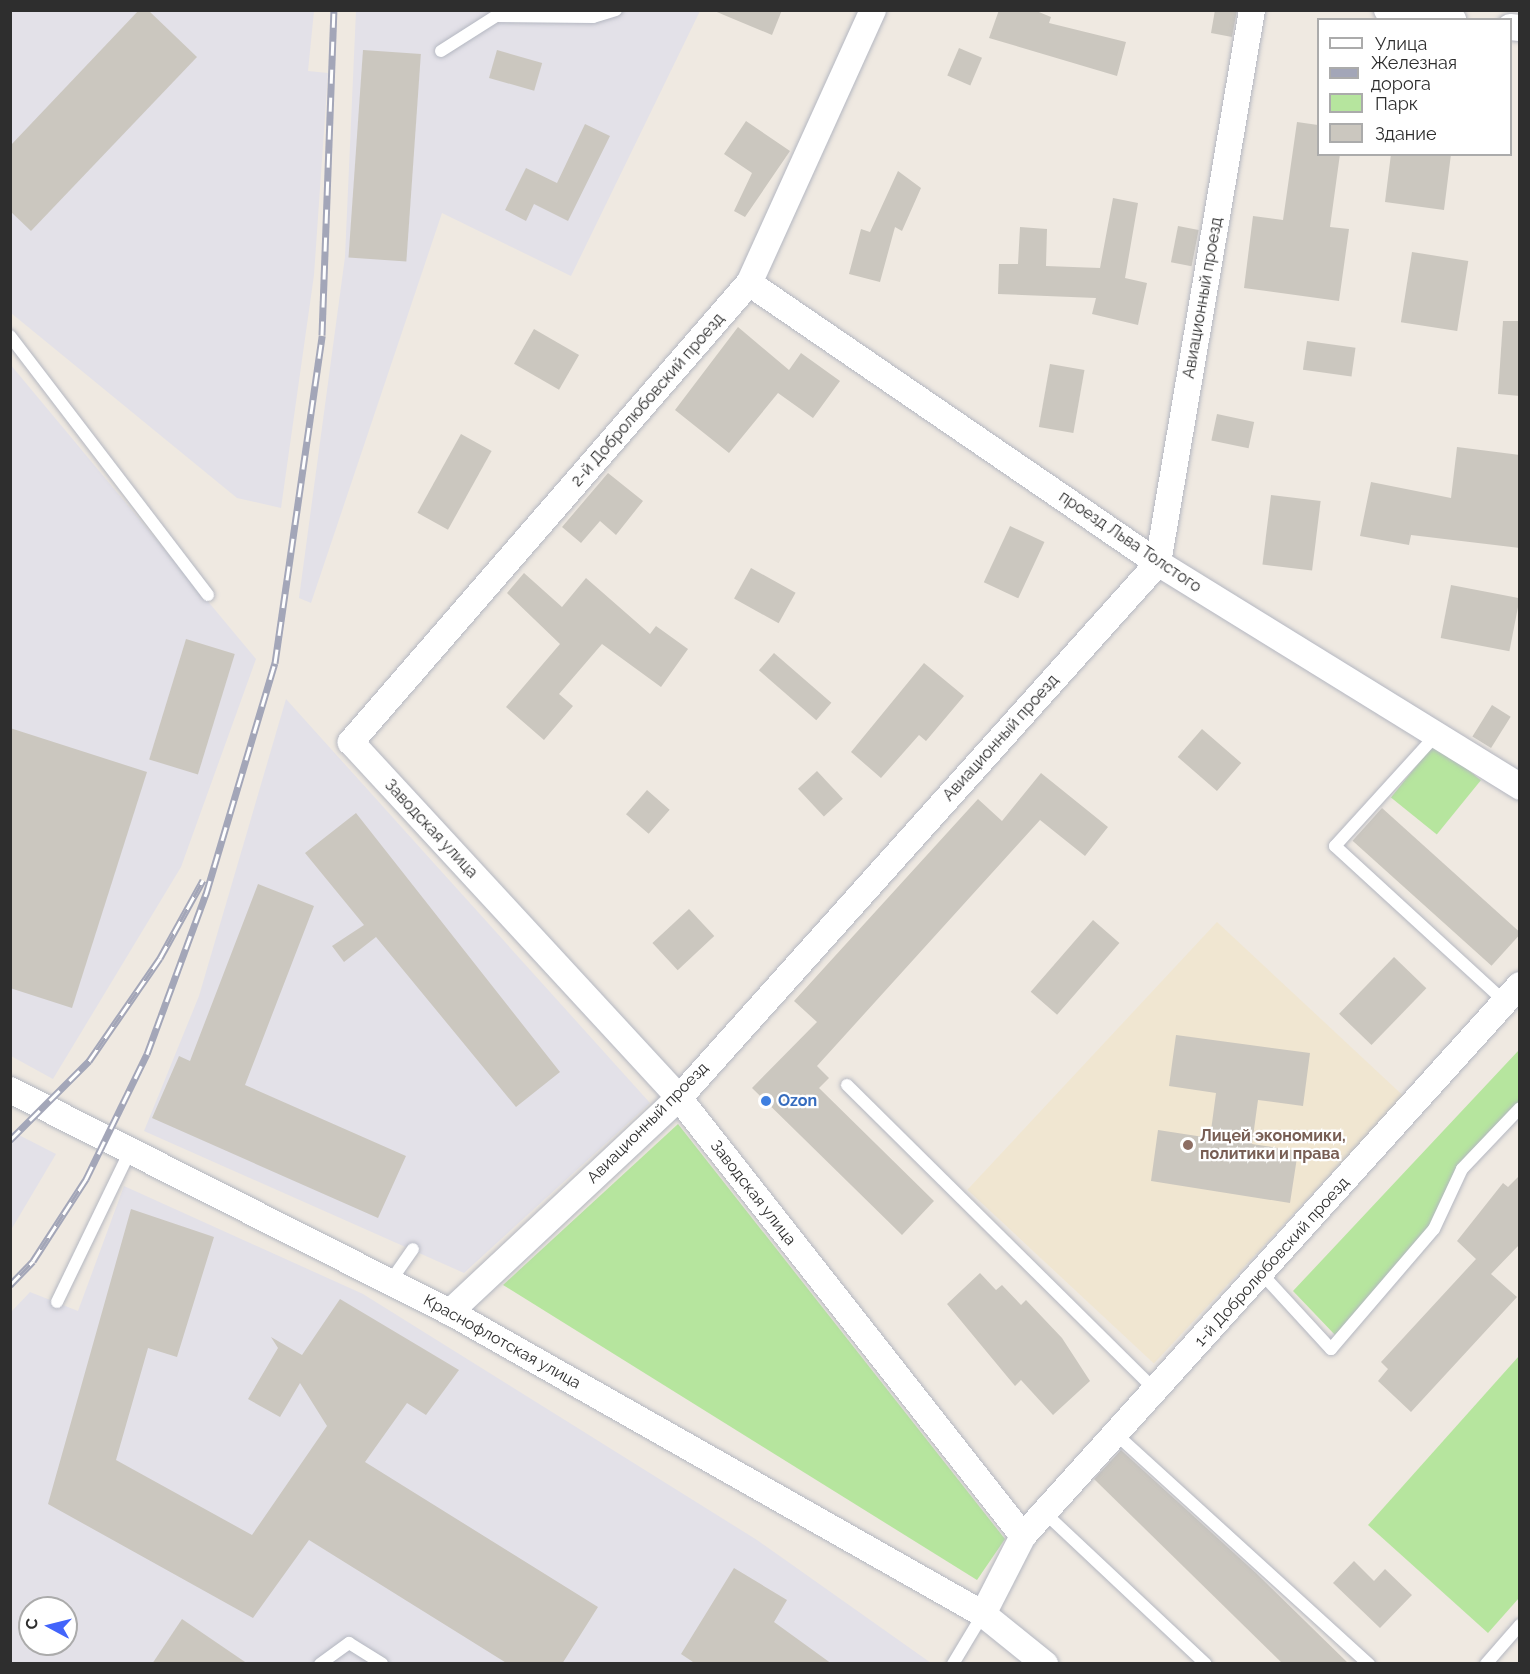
<!DOCTYPE html>
<html>
<head>
<meta charset="utf-8">
<style>
	body { margin:0 }
	#map { position:relative; width:1530px; height:1674px; overflow:hidden; background:#efe9e1; font-family:Raleway,sans-serif }
	div>[style] { position:absolute }
	.industrial>* { inset:0; background:#e3e1e8 }
	.education>* { inset:0; background:#f0e6d1; transform-origin:0 0 }
	.green>* { inset:0; background:#b6e59e; transform-origin:0 0 }
	.building>* { inset:0; background:#cbc7bf; transform-origin:0 0 }
	.roads { filter:drop-shadow(0 0 2px #b4b7c1) drop-shadow(0 0 2px #b4b7c1) }
	.lane>* { height:12px; margin:-6px; padding:0 6px; transform-origin:6px; border-radius:6px; background:#fff }
	.street>* { height:26px; margin:-13px; padding:0 13px; transform-origin:13px; border-radius:13px; background:#fff }
	.rail>* { height:7px; margin-top:-3.5px; transform-origin:0; background:repeating-linear-gradient(90deg,#fff 0 14px,#a3a6b8 0 28px); box-sizing:border-box; border-block:2px solid #a3a6b8 }
	.dots>* { width:16px; height:16px; translate:-50% -50%; box-sizing:border-box; border:3px solid #fff; border-radius:50% }
	span { translate:-50% -50%; white-space:nowrap; text-align:center; line-height:1.15; -webkit-text-stroke:4.5px #fff; paint-order:stroke }
	.street-label { font-size:16px; color:#2e2e2e }
	.shop-label { font-size:16px; color:#366cbe; font-weight:700 }
	.left { translate:0 -50%; text-align:left }
	.education-label { font-size:16px; color:#785e54; font-weight:700 }
	.frame { position:absolute; inset:0; border:12px solid #2e2e2e; pointer-events:none }
	.legend { position:absolute; left:1317px; top:18px; width:195px; height:138px; box-sizing:border-box; background:#fff; border:2px solid #ababab; margin:0; padding:8px 10px; list-style:none; font-size:18px; color:#2e2e2e }
	.legend li { display:flex; align-items:center; gap:12px; height:30px }
	.legend b { width:30px; border:2px solid #ababab }
	.north { position:absolute; left:18px; top:1596px; width:60px; height:60px; box-sizing:border-box; background:#fff; border:2px solid #ababab; border-radius:50%; rotate:277deg; font-size:16px; font-weight:700; line-height:24px; text-align:center; color:#2e2e2e }
	.north::after { content:''; display:block; margin:auto; width:21px; height:27px; background:#4264fb; clip-path:polygon(50% 0,100% 100%,50% 72%,0 100%) }
</style>
</head>
<body>
<div id="map">
	<div class="industrial">
		<i style="clip-path:polygon(10px 11px,314px 11px,308px 71px,328px 73px,314px 275px,281px 508px,237px 498px,11px 313px)"></i>
		<i style="clip-path:polygon(356px 11px,700px 11px,571px 276px,442px 213px,311px 603px,299px 598px,345px 257px)"></i>
		<i style="clip-path:polygon(10px 364px,256px 659px,181px 867px,53px 1079px,11px 1056px)"></i>
		<i style="clip-path:polygon(286px 699px,650px 1103px,464px 1273px,144px 1131px,199px 996px)"></i>
		<i style="clip-path:polygon(11px 1131px,56px 1154px,11px 1230px)"></i>
		<i style="clip-path:polygon(evenodd,124px 1186px,363px 1294px,757px 1540px,931px 1663px,11px 1664px,11px 1312px,30px 1292px,78px 1311px,124px 1186px,30px 1608px,66px 1608px,66px 1644px,30px 1644px,30px 1608px)"></i>
	</div>
	<div class="education">
		<i style="left:1217px;top:922px;width:255px;height:366px;rotate:43deg"></i>
	</div>
	<div class="green">
		<i style="left:1435px;top:743px;width:59px;height:70px;rotate:39deg"></i>
		<i style="clip-path:polygon(1519px 1050px,1519px 1102px,1457px 1166px,1430px 1227px,1336px 1336px,1293px 1291px)"></i>
		<i style="clip-path:polygon(678px 1124px,1005px 1539px,977px 1580px,503px 1285px)"></i>
		<i style="clip-path:polygon(1519px 1356px,1519px 1598px,1488px 1633px,1368px 1525px)"></i>
	</div>
	<div class="building">
		<i style="clip-path:polygon(139px 10px,148px 10px,197px 57px,31px 231px,10px 211px,10px 146px)"></i>
		<i style="clip-path:polygon(712px 10px,782px 10px,772px 35px)"></i>
		<i style="clip-path:polygon(999px 10px,1034px 10px,1051px 17px,1049px 23px,1126px 42px,1117px 76px,989px 38px)"></i>
		<i style="clip-path:polygon(1215px 10px,1237px 10px,1232px 37px,1211px 33px)"></i>
		<i style="left:959px;top:48px;width:25px;height:30px;rotate:23deg"></i>
		<i style="left:363px;top:50px;width:58px;height:208px;rotate:4deg"></i>
		<i style="left:497px;top:50px;width:47px;height:29px;rotate:16deg"></i>
		<i style="clip-path:polygon(746px 121px,790px 151px,745px 217px,734px 211px,752px 173px,724px 154px)"></i>
		<i style="clip-path:polygon(1297px 122px,1318px 125px,1318px 154px,1340px 154px,1330px 227px,1349px 229px,1339px 301px,1244px 288px,1253px 216px,1283px 220px)"></i>
		<i style="clip-path:polygon(585px 124px,610px 136px,568px 221px,534px 204px,526px 221px,505px 210px,526px 168px,557px 183px)"></i>
		<i style="clip-path:polygon(1391px 154px,1451px 154px,1444px 210px,1385px 202px)"></i>
		<i style="clip-path:polygon(898px 171px,921px 188px,902px 231px,895px 227px,880px 282px,849px 274px,861px 229px,870px 232px)"></i>
		<i style="clip-path:polygon(1113px 198px,1138px 203px,1125px 278px,1147px 283px,1138px 325px,1092px 314px,1096px 298px,998px 294px,999px 264px,1018px 264px,1020px 227px,1047px 229px,1046px 266px,1100px 268px)"></i>
		<i style="left:1178px;top:226px;width:21px;height:37px;rotate:11deg"></i>
		<i style="left:1412px;top:252px;width:57px;height:71px;rotate:9deg"></i>
		<i style="clip-path:polygon(1503px 321px,1520px 321px,1520px 396px,1498px 394px)"></i>
		<i style="clip-path:polygon(738px 327px,789px 370px,801px 353px,840px 381px,813px 418px,778px 393px,729px 453px,675px 410px)"></i>
		<i style="left:534px;top:329px;width:52px;height:40px;rotate:30deg"></i>
		<i style="left:1307px;top:341px;width:49px;height:29px;rotate:8deg"></i>
		<i style="left:1050px;top:364px;width:35px;height:64px;rotate:10deg"></i>
		<i style="left:1217px;top:414px;width:38px;height:27px;rotate:12deg"></i>
		<i style="left:461px;top:434px;width:35px;height:90px;rotate:29deg"></i>
		<i style="clip-path:polygon(1457px 447px,1520px 455px,1520px 548px,1411px 535px,1409px 545px,1360px 536px,1371px 482px,1451px 498px)"></i>
		<i style="clip-path:polygon(608px 473px,643px 501px,616px 535px,600px 521px,581px 543px,562px 527px)"></i>
		<i style="left:1271px;top:495px;width:50px;height:70px;rotate:7deg"></i>
		<i style="left:1010px;top:526px;width:38px;height:62px;rotate:25deg"></i>
		<i style="left:751px;top:568px;width:51px;height:35px;rotate:29deg"></i>
		<i style="clip-path:polygon(524px 573px,562px 607px,586px 578px,650px 634px,656px 626px,688px 649px,661px 687px,602px 644px,559px 694px,573px 706px,544px 740px,506px 707px,560px 644px,507px 593px)"></i>
		<i style="left:1451px;top:585px;width:70px;height:54px;rotate:11deg"></i>
		<i style="left:186px;top:639px;width:51px;height:126px;rotate:17deg"></i>
		<i style="left:774px;top:653px;width:76px;height:23px;rotate:41deg"></i>
		<i style="clip-path:polygon(924px 663px,964px 696px,926px 741px,919px 735px,881px 778px,851px 752px)"></i>
		<i style="left:1492px;top:705px;width:22px;height:37px;rotate:32deg"></i>
		<i style="clip-path:polygon(10px 728px,147px 772px,72px 1008px,10px 988px)"></i>
		<i style="left:1202px;top:729px;width:52px;height:37px;rotate:41deg"></i>
		<i style="left:817px;top:771px;width:38px;height:26px;rotate:47deg"></i>
		<i style="clip-path:polygon(1041px 773px,1108px 827px,1085px 856px,1040px 820px,817px 1066px,829px 1078px,819px 1088px,934px 1201px,902px 1235px,752px 1088px,817px 1022px,794px 1001px,978px 799px,1002px 821px)"></i>
		<i style="left:647px;top:790px;width:30px;height:32px;rotate:41deg"></i>
		<i style="left:1382px;top:808px;width:187px;height:44px;rotate:42deg"></i>
		<i style="clip-path:polygon(356px 813px,560px 1072px,516px 1107px,376px 937px,344px 962px,332px 946px,364px 925px,305px 853px)"></i>
		<i style="clip-path:polygon(258px 884px,314px 906px,245px 1085px,406px 1156px,378px 1218px,152px 1118px,179px 1056px,190px 1061px)"></i>
		<i style="left:689px;top:909px;width:37px;height:50px;rotate:47deg"></i>
		<i style="left:1093px;top:920px;width:35px;height:95px;rotate:41deg"></i>
		<i style="left:1394px;top:957px;width:45px;height:79px;rotate:44deg"></i>
		<i style="clip-path:polygon(1176px 1035px,1310px 1053px,1303px 1106px,1258px 1100px,1252px 1144px,1298px 1151px,1290px 1203px,1151px 1181px,1158px 1130px,1210px 1138px,1216px 1093px,1169px 1086px)"></i>
		<i style="clip-path:polygon(1520px 1175px,1520px 1244px,1491px 1274px,1517px 1297px,1411px 1412px,1378px 1381px,1388px 1369px,1381px 1362px,1476px 1259px,1457px 1241px,1503px 1183px,1508px 1187px)"></i>
		<i style="clip-path:polygon(131px 1209px,214px 1237px,177px 1357px,148px 1348px,116px 1460px,252px 1535px,327px 1426px,300px 1383px,280px 1417px,248px 1399px,278px 1348px,271px 1337px,302px 1355px,340px 1299px,459px 1370px,426px 1415px,407px 1403px,365px 1462px,598px 1607px,562px 1664px,508px 1664px,309px 1540px,253px 1618px,48px 1504px)"></i>
		<i style="clip-path:polygon(980px 1273px,996px 1290px,1002px 1285px,1021px 1305px,1026px 1300px,1062px 1338px,1090px 1381px,1053px 1415px,1021px 1380px,1015px 1386px,947px 1304px)"></i>
		<i style="clip-path:polygon(1121px 1450px,1256px 1573px,1349px 1664px,1283px 1664px,1094px 1479px)"></i>
		<i style="clip-path:polygon(1354px 1561px,1374px 1581px,1385px 1569px,1412px 1595px,1380px 1628px,1333px 1583px)"></i>
		<i style="clip-path:polygon(734px 1568px,787px 1600px,774px 1622px,832px 1664px,696px 1664px,681px 1654px)"></i>
		<i style="clip-path:polygon(182px 1619px,248px 1664px,152px 1664px)"></i>
	</div>
	<div class="roads">
		<div class="lane">
			<i style="left:441px;top:51px;width:65px;rotate:-32.5deg"></i>
			<i style="left:496px;top:16px;width:97px;rotate:0.6deg"></i>
			<i style="left:593px;top:17px;width:24px;rotate:-17deg"></i>
			<i style="left:10px;top:336px;width:326px;rotate:52.6deg"></i>
			<i style="left:1436px;top:735px;width:150px;rotate:132.3deg"></i>
			<i style="left:1335px;top:846px;width:231px;rotate:42.5deg"></i>
			<i style="left:847px;top:1085px;width:435px;rotate:44.7deg"></i>
			<i style="left:1262px;top:1274px;width:102px;rotate:47.4deg"></i>
			<i style="left:1331px;top:1349px;width:158px;rotate:-49.4deg"></i>
			<i style="left:1434px;top:1229px;width:66px;rotate:-65deg"></i>
			<i style="left:1462px;top:1169px;width:84px;rotate:-46.4deg"></i>
			<i style="left:390px;top:1282px;width:40px;rotate:-55.1deg"></i>
			<i style="left:57px;top:1302px;width:165px;rotate:-64.2deg"></i>
			<i style="left:1117px;top:1435px;width:341px;rotate:42.3deg"></i>
			<i style="left:1046px;top:1514px;width:219px;rotate:43.2deg"></i>
			<i style="left:320px;top:1664px;width:36px;rotate:-36deg"></i>
			<i style="left:349px;top:1643px;width:39px;rotate:32deg"></i>
			<i style="left:953px;top:1664px;width:58px;rotate:-59deg"></i>
			<i style="left:1486px;top:1664px;width:52px;rotate:-48.9deg"></i>
		</div>
		<div class="street">
			<i style="left:873px;top:10px;width:300px;rotate:114.4deg"></i>
			<i style="left:749px;top:283px;width:608px;rotate:130.93deg"></i>
			<i style="left:351px;top:742px;width:484px;rotate:47.3deg"></i>
			<i style="left:679px;top:1098px;width:557px;rotate:51.85deg"></i>
			<i style="left:1023px;top:1536px;width:88px;rotate:117.1deg"></i>
			<i style="left:1387px;top:10px;width:67px;rotate:8.6deg"></i>
			<i style="left:1510px;top:27px;width:10px;rotate:6deg"></i>
			<i style="left:749px;top:283px;width:496px;rotate:34.4deg"></i>
			<i style="left:1158px;top:563px;width:426px;rotate:31.7deg"></i>
			<i style="left:10px;top:1090px;width:493px;rotate:26.8deg"></i>
			<i style="left:450px;top:1312px;width:613px;rotate:29.54deg"></i>
			<i style="left:983px;top:1614px;width:80px;rotate:38.9deg"></i>
			<i style="left:450px;top:1312px;width:313px;rotate:-43.1deg"></i>
			<i style="left:679px;top:1098px;width:718px;rotate:-48.16deg"></i>
			<i style="left:1158px;top:563px;width:561px;rotate:-80.35deg"></i>
			<i style="left:1023px;top:1536px;width:742px;rotate:-47.95deg"></i>
		</div>
	</div>
	<div class="rail">
		<i style="left:10px;top:1140px;width:112px;rotate:-45deg"></i>
		<i style="left:89px;top:1061px;width:125px;rotate:-55.4deg"></i>
		<i style="left:160px;top:958px;width:89px;rotate:-61.1deg"></i>
		<i style="left:10px;top:1285px;width:33px;rotate:-46deg"></i>
		<i style="left:33px;top:1261px;width:98px;rotate:-57.1deg"></i>
		<i style="left:86px;top:1179px;width:139px;rotate:-64deg"></i>
		<i style="left:147px;top:1054px;width:171px;rotate:-69.8deg"></i>
		<i style="left:206px;top:894px;width:241px;rotate:-73.4deg"></i>
		<i style="left:275px;top:663px;width:331px;rotate:-81.8deg"></i>
		<i style="left:322px;top:335px;width:325px;rotate:-87.9deg"></i>
	</div>
	<div class="dots">
		<i style="left:766px;top:1101px;background:#3f7fe0"></i>
		<i style="left:1188px;top:1145px;background:#8d6e63"></i>
	</div>
	<div class="street-label">
		<span style="left:1203px;top:298px;rotate:-80deg">Авиационный проезд</span>
		<span style="left:648px;top:400px;rotate:-49deg">2-й Добролюбовский проезд</span>
		<span style="left:1130px;top:542px;rotate:34deg">проезд Льва Толстого</span>
		<span style="left:1001px;top:738px;rotate:-48deg">Авиационный проезд</span>
		<span style="left:431px;top:829px;rotate:47deg">Заводская улица</span>
		<span style="left:648px;top:1123px;rotate:-45deg">Авиационный проезд</span>
		<span style="left:753px;top:1193px;rotate:52deg">Заводская улица</span>
		<span style="left:1272px;top:1262px;rotate:-48deg">1-й Добролюбовский проезд</span>
		<span style="left:502px;top:1342px;rotate:29deg">Краснофлотская улица</span>
	</div>
	<div class="shop-label">
		<span class="left" style="left:778px;top:1101px">Ozon</span>
	</div>
	<div class="education-label">
		<span class="left" style="left:1200px;top:1145px">Лицей экономики,<br>политики и права</span>
	</div>
	<div class="frame"></div>
	<ul class="legend">
	<li><b style="height:8px;background:#fff"></b>Улица</li>
	<li><b style="height:8px;background:#a3a6b8"></b>Железная дорога</li>
	<li><b style="height:16px;background:#b6e59e"></b>Парк</li>
	<li><b style="height:16px;background:#cbc7bf"></b>Здание</li>
	</ul>
	<div class="north">С</div>
</div>
</body>
</html>
